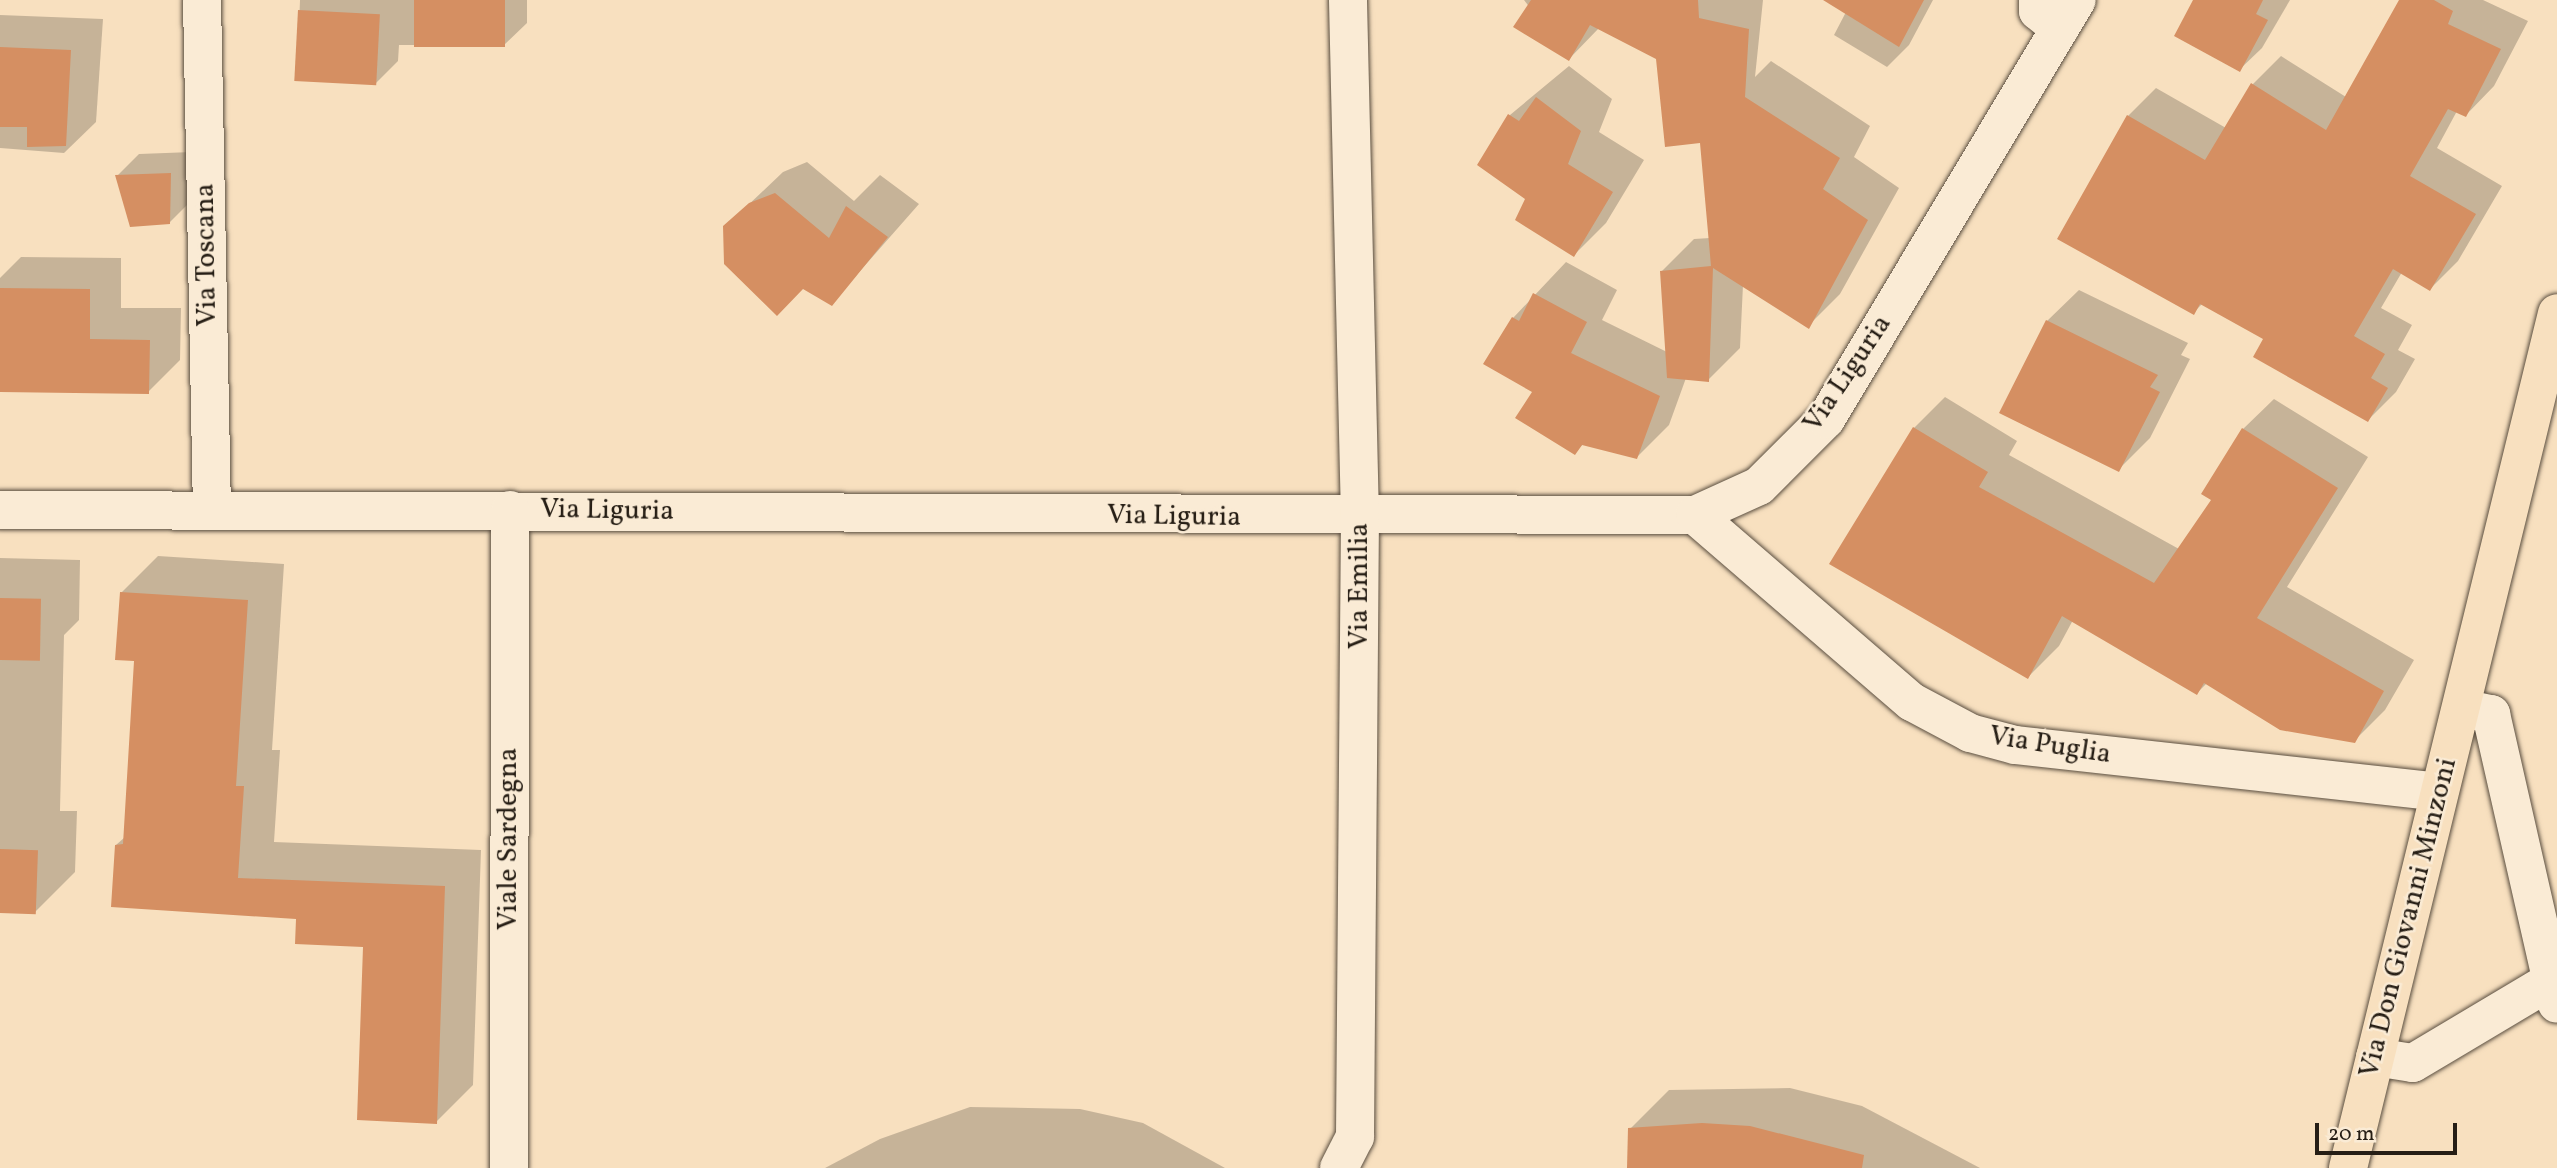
<!DOCTYPE html>
<html>
<head>
<meta charset="utf-8">
<style>
	body { margin:0 }
	#map { position:relative; width:2557px; height:1168px; overflow:hidden; background:#f8e0bf; font-family:Vollkorn,serif }
	div>[style] { position:absolute }
	.shadow>* { inset:0; background:#0003 }
	.building>* { inset:0; background:#d58f62; transform-origin:0 0 }
	.roads { filter:drop-shadow(0 0 2px #5a4e40) drop-shadow(0 0 2px #5a4e40) }
	.minor>* { height:38px; margin:-19px; padding:0 19px; transform-origin:19px; border-radius:19px; background:#faebd5 }
	.major>* { height:38px; margin:-19px; padding:0 19px; transform-origin:19px; border-radius:19px; background:#f8e0bf }
	span { translate:-50% -50%; white-space:nowrap; text-align:center; line-height:1.15; -webkit-text-stroke:5px #faebd5; paint-order:stroke }
	.street-label { font-size:28px; color:#261e15 }
	.scale { position:absolute; left:2315px; top:1123px; width:142px; height:32px; box-sizing:border-box; border:4px solid #261e15; border-top:0; padding-left:9px; font-size:21px; line-height:24px; white-space:nowrap; color:#261e15; -webkit-text-stroke:5px #faebd5; paint-order:stroke }
</style>
</head>
<body>
<div id="map">
	<div class="shadow">
		<i style="clip-path:polygon(300px 0,527px 0,527px 23px,504px 45px,399px 45px,398px 61px,376px 83px,297px 80px)"></i>
		<i style="clip-path:polygon(1524px 0,1763px 0,1755px 77px,1771px 61px,1870px 126px,1854px 157px,1899px 188px,1840px 294px,1808px 326px,1743px 285px,1740px 348px,1708px 380px,1686px 378px,1669px 425px,1637px 457px,1584px 443px,1575px 453px,1535px 391px,1513px 318px,1566px 262px,1617px 290px,1602px 320px,1667px 352px,1662px 271px,1694px 239px,1710px 238px,1715px 140px,1657px 58px,1599px 28px,1569px 59px)"></i>
		<i style="clip-path:polygon(1827px 0,1933px 0,1909px 45px,1887px 67px,1834px 35px,1846px 12px)"></i>
		<i style="clip-path:polygon(2197px 0,2290px 0,2262px 48px,2239px 70px)"></i>
		<i style="clip-path:polygon(2401px 0,2483px 0,2528px 21px,2494px 86px,2466px 115px,2457px 111px,2437px 148px,2502px 186px,2458px 261px,2430px 289px,2402px 272px,2381px 308px,2412px 325px,2398px 350px,2415px 359px,2396px 392px,2368px 420px,2265px 339px,2203px 303px,2193px 313px,2128px 116px,2156px 88px,2226px 128px,2253px 84px,2281px 56px,2346px 97px)"></i>
		<i style="clip-path:polygon(0 15px,103px 19px,96px 122px,64px 153px,0 148px)"></i>
		<i style="clip-path:polygon(1569px 66px,1612px 99px,1599px 132px,1644px 160px,1606px 223px,1574px 255px,1528px 199px,1480px 165px,1510px 115px)"></i>
		<i style="clip-path:polygon(192px 152px,192px 200px,170px 222px,117px 176px,139px 154px)"></i>
		<i style="clip-path:polygon(807px 162px,854px 201px,880px 175px,919px 204px,831px 304px,725px 227px,783px 172px)"></i>
		<i style="clip-path:polygon(21px 257px,121px 258px,121px 308px,181px 308px,180px 360px,148px 392px,0 390px,0 278px)"></i>
		<i style="clip-path:polygon(2079px 290px,2188px 343px,2181px 355px,2190px 359px,2150px 438px,2118px 470px,2047px 321px)"></i>
		<i style="clip-path:polygon(1945px 397px,2017px 441px,2009px 455px,2179px 549px,2213px 499px,2243px 429px,2274px 399px,2368px 457px,2287px 587px,2414px 660px,2385px 710px,2354px 741px,2207px 683px,2197px 693px,2073px 620px,2059px 646px,2028px 677px,1914px 428px)"></i>
		<i style="clip-path:polygon(158px 556px,284px 564px,272px 750px,280px 750px,274px 842px,481px 850px,473px 1085px,436px 1122px,365px 945px,116px 845px,125px 837px,136px 659px,121px 593px)"></i>
		<i style="clip-path:polygon(0 558px,80px 560px,79px 620px,64px 635px,60px 811px,77px 811px,75px 872px,35px 912px,0 911px)"></i>
		<i style="clip-path:polygon(1790px 1088px,1862px 1106px,1980px 1168px,1629px 1168px,1630px 1129px,1669px 1090px)"></i>
		<i style="clip-path:polygon(970px 1107px,1080px 1109px,1143px 1123px,1225px 1168px,825px 1168px,880px 1139px)"></i>
	</div>
	<div class="building">
		<i style="left:414px;top:0;width:91px;height:47px"></i>
		<i style="clip-path:polygon(1531px 0,1698px 0,1699px 18px,1749px 29px,1745px 97px,1840px 158px,1823px 189px,1868px 220px,1809px 329px,1713px 268px,1709px 382px,1667px 378px,1660px 271px,1711px 266px,1700px 143px,1665px 147px,1656px 59px,1590px 25px,1569px 61px,1513px 27px)"></i>
		<i style="clip-path:polygon(1823px 0,1924px 0,1899px 47px)"></i>
		<i style="clip-path:polygon(2193px 0,2263px 0,2256px 14px,2268px 20px,2240px 72px,2174px 36px)"></i>
		<i style="clip-path:polygon(2399px 0,2434px 0,2453px 11px,2448px 24px,2501px 49px,2466px 117px,2448px 109px,2410px 176px,2476px 214px,2430px 291px,2393px 269px,2354px 336px,2385px 354px,2371px 378px,2388px 388px,2368px 422px,2253px 357px,2263px 339px,2200px 304px,2194px 315px,2057px 239px,2127px 115px,2205px 160px,2251px 83px,2326px 130px)"></i>
		<i style="left:298px;top:10px;width:82px;height:71px;rotate:3deg"></i>
		<i style="clip-path:polygon(0 47px,71px 50px,66px 146px,27px 147px,27px 127px,0 127px)"></i>
		<i style="clip-path:polygon(1536px 97px,1581px 131px,1568px 164px,1613px 192px,1574px 257px,1515px 220px,1525px 199px,1477px 165px,1508px 114px,1519px 121px)"></i>
		<i style="clip-path:polygon(171px 173px,170px 224px,130px 227px,115px 175px)"></i>
		<i style="clip-path:polygon(775px 193px,829px 238px,846px 206px,888px 237px,832px 306px,803px 289px,777px 316px,724px 264px,723px 226px,749px 203px)"></i>
		<i style="clip-path:polygon(0 288px,90px 289px,90px 339px,150px 340px,149px 394px,0 392px)"></i>
		<i style="clip-path:polygon(1533px 293px,1587px 322px,1571px 353px,1660px 396px,1637px 459px,1582px 445px,1575px 455px,1515px 418px,1532px 392px,1483px 364px,1512px 317px,1519px 321px)"></i>
		<i style="clip-path:polygon(2046px 320px,2158px 375px,2150px 387px,2160px 392px,2119px 472px,1999px 413px)"></i>
		<i style="clip-path:polygon(1913px 427px,1988px 472px,1979px 487px,2154px 583px,2211px 500px,2201px 494px,2242px 428px,2338px 488px,2257px 618px,2384px 691px,2355px 743px,2280px 730px,2204px 683px,2197px 695px,2062px 616px,2028px 679px,1829px 564px)"></i>
		<i style="clip-path:polygon(120px 592px,248px 600px,236px 786px,244px 786px,238px 878px,445px 886px,437px 1124px,357px 1120px,363px 947px,295px 944px,296px 919px,111px 907px,115px 845px,123px 844px,134px 661px,115px 660px)"></i>
		<i style="left:0;top:598px;width:41px;height:62px;rotate:1deg"></i>
		<i style="left:0;top:849px;width:38px;height:64px;rotate:2deg"></i>
		<i style="clip-path:polygon(1702px 1123px,1750px 1126px,1864px 1155px,1862px 1168px,1627px 1168px,1628px 1128px)"></i>
	</div>
	<div class="roads">
		<div class="minor">
			<i style="left:202px;top:0;width:511px;rotate:88.88deg"></i>
			<i style="left:2038px;top:0;width:11px;rotate:90deg"></i>
			<i style="left:2038px;top:11px;width:28px;rotate:39deg"></i>
			<i style="left:0;top:510px;width:1695px;rotate:0.17deg"></i>
			<i style="left:1695px;top:515px;width:70px;rotate:-24.4deg"></i>
			<i style="left:1759px;top:486px;width:95px;rotate:-45deg"></i>
			<i style="left:1826px;top:419px;width:488px;rotate:-59.1deg"></i>
			<i style="left:1695px;top:515px;width:286px;rotate:40.8deg"></i>
			<i style="left:1912px;top:702px;width:66px;rotate:28.1deg"></i>
			<i style="left:1970px;top:733px;width:47px;rotate:14.9deg"></i>
			<i style="left:2015px;top:745px;width:426px;rotate:6.3deg"></i>
			<i style="left:2462px;top:708px;width:30px;rotate:12deg"></i>
			<i style="left:2491px;top:714px;width:297px;rotate:77.2deg"></i>
			<i style="left:2375px;top:1057px;width:38px;rotate:9deg"></i>
			<i style="left:2413px;top:1063px;width:168px;rotate:-30.8deg"></i>
			<i style="left:509px;top:1168px;width:658px;rotate:-89.91deg"></i>
			<i style="left:1339px;top:1168px;width:35px;rotate:-63deg"></i>
			<i style="left:1355px;top:1137px;width:619px;rotate:-89.54deg"></i>
			<i style="left:1360px;top:518px;width:518px;rotate:-91.33deg"></i>
		</div>
		<div class="major">
			<i style="left:2348px;top:1168px;width:880px;rotate:-76.26deg"></i>
		</div>
	</div>
	<div class="street-label">
		<span style="left:207px;top:255px;rotate:-91deg">Via Toscana</span>
		<span style="left:1848px;top:374px;rotate:-56deg">Via Liguria</span>
		<span style="left:607px;top:511px;rotate:1deg">Via Liguria</span>
		<span style="left:1174px;top:517px;rotate:1deg">Via Liguria</span>
		<span style="left:1360px;top:586px;rotate:-90deg">Via Emilia</span>
		<span style="left:2050px;top:746px;rotate:9deg">Via Puglia</span>
		<span style="left:509px;top:839px;rotate:-90deg">Viale Sardegna</span>
		<span style="left:2409px;top:918px;rotate:-76deg">Via Don Giovanni Minzoni</span>
	</div>
	<div class="scale">20 m</div>
</div>
</body>
</html>
